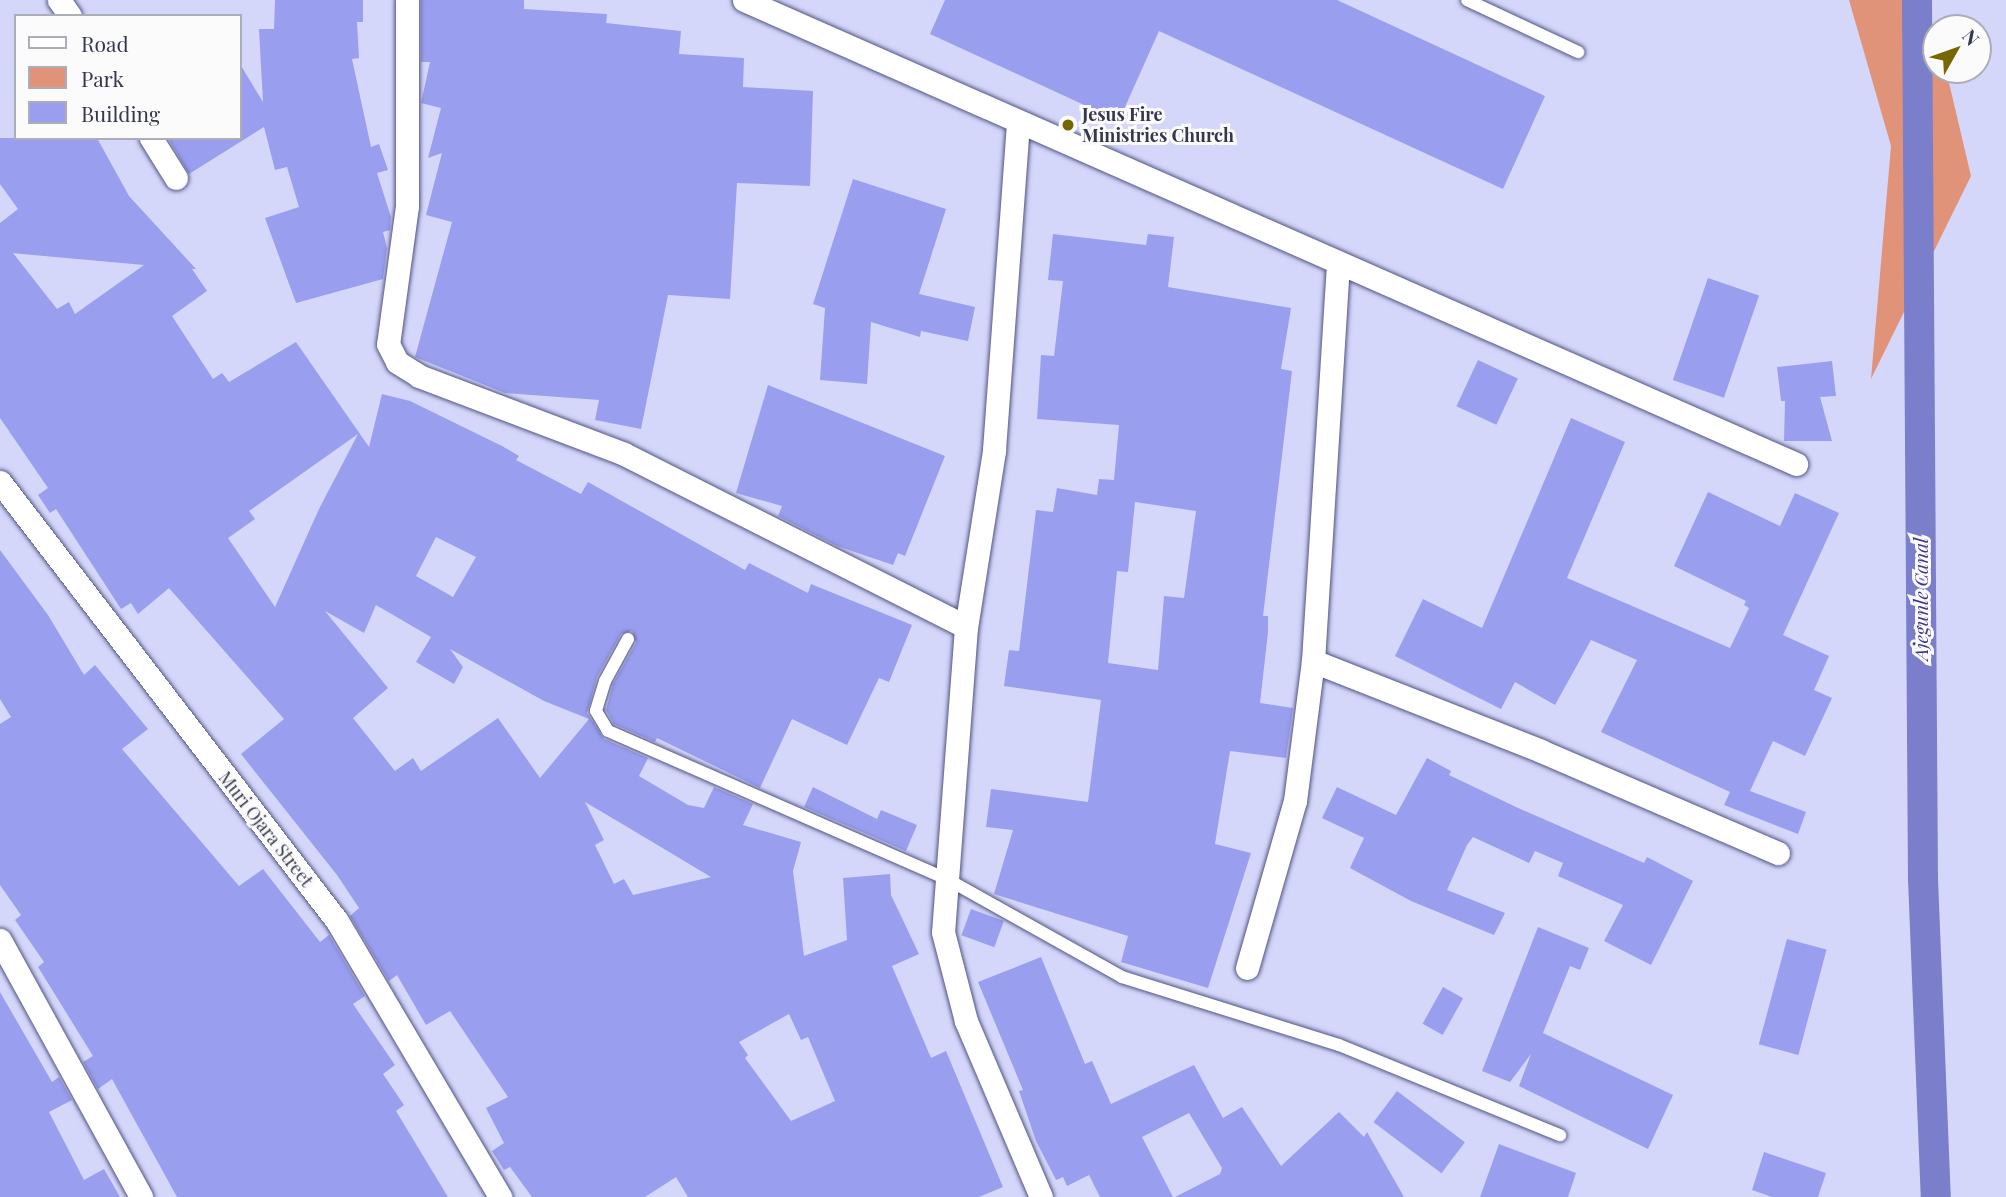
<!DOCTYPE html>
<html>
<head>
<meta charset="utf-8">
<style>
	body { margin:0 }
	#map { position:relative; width:2006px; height:1197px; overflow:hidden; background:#d4d7fa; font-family:"Playfair Display",serif }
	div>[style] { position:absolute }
	.green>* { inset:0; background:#e09378 }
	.canal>* { height:30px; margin:-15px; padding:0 15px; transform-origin:15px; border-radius:15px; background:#7a7ecb }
	.building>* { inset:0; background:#9a9eef; transform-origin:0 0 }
	.roads { filter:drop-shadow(0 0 2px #515485) drop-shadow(0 0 2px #515485) }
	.lane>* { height:12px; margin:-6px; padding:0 6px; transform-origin:6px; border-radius:6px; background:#fff }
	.street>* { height:23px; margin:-11.5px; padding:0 11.5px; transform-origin:11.5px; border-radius:11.5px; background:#fff }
	.dots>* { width:19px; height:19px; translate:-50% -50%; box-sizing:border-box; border:4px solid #fbfbfb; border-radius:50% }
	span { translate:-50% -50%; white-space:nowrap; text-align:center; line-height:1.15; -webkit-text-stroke:6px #fbfbfb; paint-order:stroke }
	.poi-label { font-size:18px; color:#35374e; font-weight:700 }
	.left { translate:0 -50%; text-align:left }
	.street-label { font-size:18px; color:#35374e }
	.water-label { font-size:19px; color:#3c3691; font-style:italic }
	.legend { position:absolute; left:14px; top:14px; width:228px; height:126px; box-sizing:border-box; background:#fbfbfb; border:2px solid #acadb6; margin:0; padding:9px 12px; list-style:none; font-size:21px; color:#35374e }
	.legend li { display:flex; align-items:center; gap:14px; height:35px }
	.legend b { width:35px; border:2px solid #acadb6 }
	.north { position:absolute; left:1922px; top:14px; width:70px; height:70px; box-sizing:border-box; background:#fbfbfb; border:2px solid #acadb6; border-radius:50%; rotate:50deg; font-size:19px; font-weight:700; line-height:28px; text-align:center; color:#35374e }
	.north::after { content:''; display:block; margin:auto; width:24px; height:32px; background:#766800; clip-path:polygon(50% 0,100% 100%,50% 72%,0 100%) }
</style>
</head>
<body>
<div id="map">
	<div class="green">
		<i style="clip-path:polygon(1849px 0,1916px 0,1936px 35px,1936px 70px,1946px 70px,1971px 176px,1871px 379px,1891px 146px)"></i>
	</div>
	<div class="canal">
		<i style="left:1917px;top:0;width:879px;rotate:89.61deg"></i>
		<i style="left:1923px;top:879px;width:318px;rotate:87.7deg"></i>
	</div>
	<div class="building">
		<i style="clip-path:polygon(275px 0,363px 0,363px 22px,357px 22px,359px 58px,352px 59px,371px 147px,379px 144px,388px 170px,377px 173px,391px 217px,390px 230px,383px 232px,387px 248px,383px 279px,296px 303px,265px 218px,299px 207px,287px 167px,275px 170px,264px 127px,189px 174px,168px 138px,240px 138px,240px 64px,263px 102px,259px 29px,274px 29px)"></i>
		<i style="clip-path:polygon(421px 0,524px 0,524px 9px,607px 14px,606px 23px,681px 31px,679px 54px,744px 58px,743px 87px,813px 91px,810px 186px,737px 183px,730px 299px,668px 295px,641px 429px,595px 420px,599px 400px,505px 393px,415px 357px,452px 222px,426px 215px,442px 153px,428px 158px,441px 108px,421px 103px,430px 62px,421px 62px)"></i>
		<i style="clip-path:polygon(945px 0,1337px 0,1545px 96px,1503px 189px,1159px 31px,1121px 116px,1110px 111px,1108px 116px,930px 34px)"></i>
		<i style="clip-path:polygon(evenodd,0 138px,97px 138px,129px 196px,196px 269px,192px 269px,207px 291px,172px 316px,213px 379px,222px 373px,229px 382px,296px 342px,369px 447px,382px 394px,410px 401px,502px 446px,519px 456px,516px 460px,581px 494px,588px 482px,745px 570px,749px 563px,808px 593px,811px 584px,912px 625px,889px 682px,879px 678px,847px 745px,792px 719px,760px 788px,657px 738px,655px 742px,614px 724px,606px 710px,613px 684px,636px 643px,632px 631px,621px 634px,597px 677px,587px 713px,604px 739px,648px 758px,639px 776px,688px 805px,704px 808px,714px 787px,753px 804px,743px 825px,801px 842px,793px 871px,804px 956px,847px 940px,843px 878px,890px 874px,891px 895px,919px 954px,892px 966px,931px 1058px,946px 1051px,1003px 1187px,979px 1197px,688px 1197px,676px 1177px,645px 1197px,532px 1197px,510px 1167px,504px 1170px,492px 1151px,504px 1143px,486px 1108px,508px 1097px,450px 1011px,426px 1025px,397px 975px,389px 981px,350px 916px,359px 908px,337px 875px,241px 754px,284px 719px,169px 588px,138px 614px,131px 603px,121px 609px,56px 509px,50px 513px,38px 495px,48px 488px,0 418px,0 223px,18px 209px,0 184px,0 138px,13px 253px,22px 254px,144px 265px,75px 314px,69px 302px,57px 309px,13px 253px,0 138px,358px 434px,319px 509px,275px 607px,228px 538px,255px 519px,249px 511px,358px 434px,0 138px,436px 537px,476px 557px,453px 597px,416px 576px,436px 537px,0 138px,376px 605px,431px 637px,416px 662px,454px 684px,463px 667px,450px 649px,544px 701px,589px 719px,540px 778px,498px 718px,421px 771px,413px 758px,395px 771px,353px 718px,388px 688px,325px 611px,364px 633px,376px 605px,0 138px,585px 802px,624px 825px,711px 877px,633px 895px,624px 879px,614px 884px,595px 845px,604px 840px,585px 802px,0 138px,789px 1014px,801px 1040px,808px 1037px,835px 1101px,791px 1121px,745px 1058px,748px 1055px,739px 1042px,789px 1014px)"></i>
		<i style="clip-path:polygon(853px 179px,946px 209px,919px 294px,975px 307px,968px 341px,921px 331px,920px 337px,871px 322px,867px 384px,820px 380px,825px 308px,813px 304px)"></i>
		<i style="clip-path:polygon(evenodd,1053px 234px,1146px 245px,1148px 234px,1174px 237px,1168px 287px,1291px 308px,1281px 369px,1292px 371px,1263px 616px,1268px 616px,1268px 632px,1260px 703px,1293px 708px,1286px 758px,1230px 751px,1215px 844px,1251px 853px,1208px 988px,1121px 962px,1128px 936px,994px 894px,1013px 830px,986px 827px,991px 789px,1088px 802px,1101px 700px,1004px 686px,1009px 650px,1019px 651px,1036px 510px,1053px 512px,1057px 488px,1097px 495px,1099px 479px,1114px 480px,1119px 425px,1037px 419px,1041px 355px,1054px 356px,1063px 281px,1048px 280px,1053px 234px,1135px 502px,1196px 511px,1184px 598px,1164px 596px,1158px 670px,1108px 663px,1117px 571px,1128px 572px,1135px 502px)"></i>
		<i style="left:1708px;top:278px;width:54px;height:108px;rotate:19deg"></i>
		<i style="left:1478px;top:360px;width:44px;height:51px;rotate:25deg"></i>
		<i style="clip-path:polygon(1832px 361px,1836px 396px,1820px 397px,1832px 441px,1784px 441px,1785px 401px,1781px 401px,1777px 367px)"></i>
		<i style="clip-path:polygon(768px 385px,945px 456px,905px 556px,898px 553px,893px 565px,837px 546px,778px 516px,782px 506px,736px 493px)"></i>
		<i style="clip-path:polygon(1571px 418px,1625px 442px,1567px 578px,1730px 648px,1749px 608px,1744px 605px,1746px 601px,1674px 566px,1708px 492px,1780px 526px,1795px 493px,1839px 513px,1783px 635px,1829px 656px,1814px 690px,1832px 698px,1805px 756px,1773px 741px,1750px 791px,1806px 812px,1798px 834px,1724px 805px,1730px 792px,1601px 732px,1637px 660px,1591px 640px,1555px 705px,1515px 682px,1501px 709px,1395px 656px,1423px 599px,1482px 628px)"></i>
		<i style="clip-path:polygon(0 550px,48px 615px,84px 675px,95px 665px,148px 729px,122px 749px,239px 886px,263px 869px,320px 942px,329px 935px,365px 996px,353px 1004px,395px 1065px,383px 1074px,404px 1105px,396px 1111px,448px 1197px,177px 1197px,112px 1079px,98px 1089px,83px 1062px,93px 1056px,38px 967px,44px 962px,15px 920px,21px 915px,0 885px,0 724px,11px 717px,0 699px)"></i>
		<i style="clip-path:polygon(1427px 758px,1451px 771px,1449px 775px,1516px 807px,1644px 863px,1647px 857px,1693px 881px,1651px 965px,1604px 941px,1623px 905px,1558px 876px,1563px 863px,1535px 851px,1529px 863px,1473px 837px,1467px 845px,1447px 890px,1505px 913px,1494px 935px,1411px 901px,1350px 868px,1364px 838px,1322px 818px,1337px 787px,1396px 815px)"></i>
		<i style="clip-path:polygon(813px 787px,877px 819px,881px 810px,917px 825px,906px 851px,804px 807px)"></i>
		<i style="left:971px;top:909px;width:35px;height:28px;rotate:20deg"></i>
		<i style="clip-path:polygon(1538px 927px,1589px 948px,1580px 970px,1570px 966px,1543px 1033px,1673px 1095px,1648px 1149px,1519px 1086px,1531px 1054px,1510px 1082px,1482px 1071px)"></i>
		<i style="left:1787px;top:939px;width:41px;height:109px;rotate:15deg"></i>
		<i style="clip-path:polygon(1041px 957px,1085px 1064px,1092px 1061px,1111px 1104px,1194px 1065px,1223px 1118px,1242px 1107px,1281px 1166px,1339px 1112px,1364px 1137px,1367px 1132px,1404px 1197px,1175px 1197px,1220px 1174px,1222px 1168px,1189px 1113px,1142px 1137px,1173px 1197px,1100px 1197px,1089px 1175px,1067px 1186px,1063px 1177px,1056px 1180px,1036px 1141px,1019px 1091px,1023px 1090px,978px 982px)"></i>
		<i style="left:1443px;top:987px;width:23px;height:42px;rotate:29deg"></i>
		<i style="clip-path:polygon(0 992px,52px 1082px,59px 1077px,72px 1100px,49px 1112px,84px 1180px,104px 1169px,120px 1197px,0 1197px)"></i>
		<i style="left:1397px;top:1091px;width:85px;height:39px;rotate:37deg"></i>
		<i style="clip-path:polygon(1499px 1144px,1576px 1173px,1568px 1197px,1480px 1197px)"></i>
		<i style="clip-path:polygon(1764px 1152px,1826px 1173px,1818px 1197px,1772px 1197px,1752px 1190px)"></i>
	</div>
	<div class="roads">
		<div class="lane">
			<i style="left:1467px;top:0;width:123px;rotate:25.1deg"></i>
			<i style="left:628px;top:639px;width:48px;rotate:118.7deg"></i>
			<i style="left:605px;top:681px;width:31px;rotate:107deg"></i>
			<i style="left:596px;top:711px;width:23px;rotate:59deg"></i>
			<i style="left:608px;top:731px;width:368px;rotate:23.6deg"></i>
			<i style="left:945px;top:878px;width:203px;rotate:29.2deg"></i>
			<i style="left:1122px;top:977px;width:227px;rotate:17.4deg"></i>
			<i style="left:1339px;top:1045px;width:239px;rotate:22.2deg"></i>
		</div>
		<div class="street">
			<i style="left:59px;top:0;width:19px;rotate:55deg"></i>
			<i style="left:407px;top:0;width:206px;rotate:90deg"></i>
			<i style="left:407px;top:206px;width:139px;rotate:97.8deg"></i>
			<i style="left:388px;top:344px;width:20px;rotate:63deg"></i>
			<i style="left:397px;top:362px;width:26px;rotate:32deg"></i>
			<i style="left:419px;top:376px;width:219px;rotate:20.8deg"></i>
			<i style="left:624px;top:454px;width:383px;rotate:26.8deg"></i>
			<i style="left:744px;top:0;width:1150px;rotate:23.8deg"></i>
			<i style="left:1018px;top:123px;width:329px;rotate:94.2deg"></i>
			<i style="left:994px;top:451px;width:178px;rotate:99deg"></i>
			<i style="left:966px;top:627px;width:306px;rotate:94.3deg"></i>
			<i style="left:943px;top:932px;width:92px;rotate:75.5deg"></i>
			<i style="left:966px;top:1021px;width:191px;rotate:66.9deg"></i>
			<i style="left:151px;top:138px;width:47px;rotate:58deg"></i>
			<i style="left:0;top:482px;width:553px;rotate:52.49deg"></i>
			<i style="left:337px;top:921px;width:321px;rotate:59.4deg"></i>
			<i style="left:1313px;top:661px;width:245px;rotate:21.5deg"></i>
			<i style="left:1541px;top:751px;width:258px;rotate:23.3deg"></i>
			<i style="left:0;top:940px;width:293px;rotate:61.2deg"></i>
			<i style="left:1247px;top:968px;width:174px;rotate:-74deg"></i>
			<i style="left:1295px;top:801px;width:141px;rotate:-82.7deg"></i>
			<i style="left:1313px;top:661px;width:399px;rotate:-86.4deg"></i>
		</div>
	</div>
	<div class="dots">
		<i style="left:1068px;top:125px;background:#766800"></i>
	</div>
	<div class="poi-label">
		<span class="left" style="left:1082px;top:125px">Jesus Fire<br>Ministries Church</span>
	</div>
	<div class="street-label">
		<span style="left:266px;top:829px;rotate:52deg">Muri Ojara Street</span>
	</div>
	<div class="water-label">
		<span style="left:1921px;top:599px;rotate:-90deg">Ajegunle Canal</span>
	</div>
	<ul class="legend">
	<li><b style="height:9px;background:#fff"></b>Road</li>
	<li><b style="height:19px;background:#e09378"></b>Park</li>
	<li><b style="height:19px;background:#9a9eef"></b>Building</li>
	</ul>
	<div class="north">N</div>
</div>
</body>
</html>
